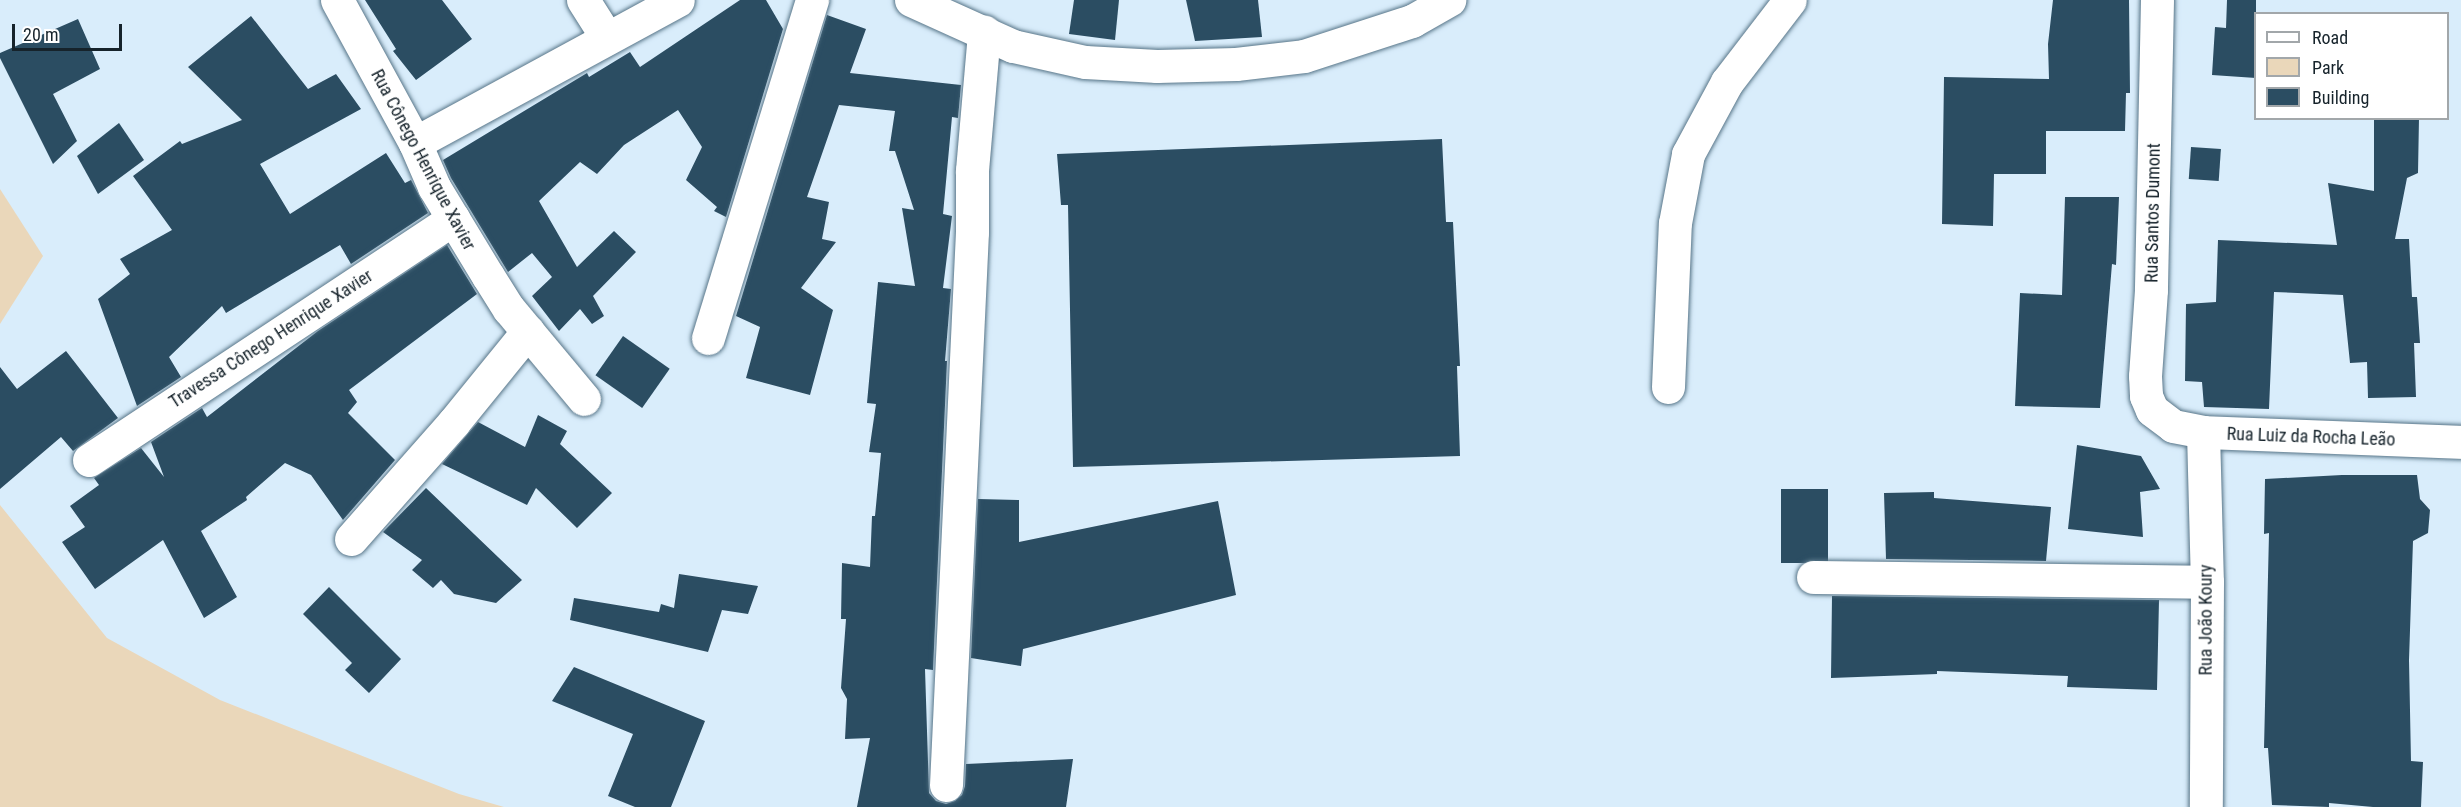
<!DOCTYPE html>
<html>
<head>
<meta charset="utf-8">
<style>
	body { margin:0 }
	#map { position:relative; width:2461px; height:807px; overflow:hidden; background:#d9edfb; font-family:"Roboto Condensed",sans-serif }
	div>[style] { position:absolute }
	.green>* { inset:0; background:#ead7ba }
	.building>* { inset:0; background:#2b4d62; transform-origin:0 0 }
	.roads { filter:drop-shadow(0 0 2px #577588) drop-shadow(0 0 2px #577588) }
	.minor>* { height:33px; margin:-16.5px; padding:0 16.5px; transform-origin:16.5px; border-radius:16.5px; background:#fff }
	span { translate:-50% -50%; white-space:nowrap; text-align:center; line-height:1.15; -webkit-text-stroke:6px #fff; paint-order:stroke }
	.street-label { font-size:18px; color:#16232b }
	.legend { position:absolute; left:2254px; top:12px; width:195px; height:108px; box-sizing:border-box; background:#fff; border:2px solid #a2a7aa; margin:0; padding:8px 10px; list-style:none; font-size:18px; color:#16232b }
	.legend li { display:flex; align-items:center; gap:12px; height:30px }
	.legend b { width:30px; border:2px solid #a2a7aa }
	.scale { position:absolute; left:12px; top:24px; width:110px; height:27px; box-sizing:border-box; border:3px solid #16232b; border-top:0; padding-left:8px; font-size:18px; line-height:21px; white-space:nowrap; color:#16232b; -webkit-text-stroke:4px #fff; paint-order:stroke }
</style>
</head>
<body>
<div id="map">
	<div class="green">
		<i style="clip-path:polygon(0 189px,43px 256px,0 324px)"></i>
		<i style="clip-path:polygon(0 505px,107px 638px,220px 700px,459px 794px,504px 807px,0 807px)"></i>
	</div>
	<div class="building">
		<i style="clip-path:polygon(365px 0,442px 0,472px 39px,416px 80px,393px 51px,396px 49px)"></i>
		<i style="clip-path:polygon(740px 0,766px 0,783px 29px,726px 217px,714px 211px,717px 207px,686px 180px,702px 147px,678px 110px,624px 145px,597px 174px,580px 162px,539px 201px,577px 267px,614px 231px,636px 252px,593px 296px,604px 316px,592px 324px,580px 309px,559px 331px,532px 296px,552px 277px,532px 253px,508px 272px,451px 178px,443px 160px,587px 73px,589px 77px,630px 52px,640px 67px)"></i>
		<i style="clip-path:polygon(1074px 0,1119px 0,1115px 40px,1069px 34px)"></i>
		<i style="clip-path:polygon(1186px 0,1258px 0,1262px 37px,1195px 41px)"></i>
		<i style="clip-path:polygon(2053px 0,2129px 0,2130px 93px,2126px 93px,2125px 131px,2046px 131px,2046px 174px,1994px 174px,1993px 226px,1942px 224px,1944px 77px,2049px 79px,2048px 44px)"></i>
		<i style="clip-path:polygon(2227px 0,2256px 0,2256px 78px,2212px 75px,2215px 27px,2226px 28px)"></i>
		<i style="clip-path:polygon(827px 15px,866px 29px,850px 73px,961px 85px,958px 118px,952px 117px,943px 214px,952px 216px,943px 288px,951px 289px,945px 361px,947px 361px,933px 670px,925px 669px,929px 793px,936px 801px,946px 804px,955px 801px,962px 795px,965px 786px,966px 764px,1073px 759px,1066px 807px,857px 807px,870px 738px,845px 739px,847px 699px,841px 688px,846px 619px,841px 619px,842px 563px,870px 567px,872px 516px,875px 516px,881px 453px,869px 452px,876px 404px,867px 403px,878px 282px,915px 286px,902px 208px,914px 210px,895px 151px,889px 151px,895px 111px,839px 105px,807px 197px,829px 202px,822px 239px,836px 242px,801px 288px,833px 310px,810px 395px,746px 378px,760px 327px,736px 316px)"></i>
		<i style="clip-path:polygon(251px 16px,308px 89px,336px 74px,361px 109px,260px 164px,290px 214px,386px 153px,405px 183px,411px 180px,428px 213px,351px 264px,340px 245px,226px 313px,222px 306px,169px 357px,181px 377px,137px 406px,98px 299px,130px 274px,120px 259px,172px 230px,133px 176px,180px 141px,182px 144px,242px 120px,188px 67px)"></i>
		<i style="clip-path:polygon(78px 19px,100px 69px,53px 94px,77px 141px,53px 164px,0 58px,0 53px)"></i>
		<i style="clip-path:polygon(2374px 118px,2419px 118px,2418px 173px,2407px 178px,2395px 239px,2409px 239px,2412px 297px,2417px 297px,2420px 343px,2414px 343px,2416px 397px,2368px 398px,2367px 362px,2350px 363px,2343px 295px,2274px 292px,2269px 409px,2204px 407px,2202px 382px,2185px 381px,2186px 304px,2216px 302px,2218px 240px,2337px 245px,2328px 183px,2374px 191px)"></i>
		<i style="clip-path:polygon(119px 123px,144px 160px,98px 194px,77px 156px)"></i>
		<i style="clip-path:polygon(1442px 139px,1446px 222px,1453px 222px,1460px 366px,1457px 366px,1460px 456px,1073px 467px,1068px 205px,1061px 205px,1057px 154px)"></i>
		<i style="left:2191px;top:147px;width:30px;height:32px;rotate:4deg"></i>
		<i style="clip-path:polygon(2065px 197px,2119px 197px,2116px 265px,2112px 264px,2100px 408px,2015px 406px,2020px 293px,2062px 295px)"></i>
		<i style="clip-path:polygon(447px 245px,477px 294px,349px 390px,357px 402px,348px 413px,395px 460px,343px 520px,311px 475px,285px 463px,246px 497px,247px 500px,201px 531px,237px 597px,204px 618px,163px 540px,95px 589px,62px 542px,85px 527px,70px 506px,99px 485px,94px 478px,141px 448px,164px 477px,151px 442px,202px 408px,207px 417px,318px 331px)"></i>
		<i style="left:623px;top:336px;width:57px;height:48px;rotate:35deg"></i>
		<i style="clip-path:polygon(66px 351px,118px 418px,73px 451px,61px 437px,0 489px,0 367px,17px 389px)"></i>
		<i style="clip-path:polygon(538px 415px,567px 431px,560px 444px,612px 493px,577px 528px,536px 488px,527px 505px,442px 464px,478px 422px,525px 447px)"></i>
		<i style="clip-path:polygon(2077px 445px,2141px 456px,2160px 489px,2140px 492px,2143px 537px,2068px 529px)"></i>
		<i style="clip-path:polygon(2342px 475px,2417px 475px,2420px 499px,2430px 510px,2428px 533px,2413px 541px,2409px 660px,2411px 761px,2423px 762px,2421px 807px,2373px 807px,2329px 803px,2329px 807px,2272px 805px,2268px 748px,2264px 748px,2269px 533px,2264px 534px,2265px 479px)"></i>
		<i style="clip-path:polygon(426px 488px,522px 580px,496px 603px,454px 594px,441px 580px,433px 588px,412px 570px,422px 560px,383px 532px)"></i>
		<i style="left:1781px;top:489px;width:47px;height:74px"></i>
		<i style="clip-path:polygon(1934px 492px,1934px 498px,2051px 507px,2046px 561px,1886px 559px,1884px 493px)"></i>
		<i style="clip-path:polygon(978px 499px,1019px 500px,1019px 542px,1218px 501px,1236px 595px,1023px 649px,1021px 666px,971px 658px)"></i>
		<i style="clip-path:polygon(679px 574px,758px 586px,748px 614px,722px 610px,708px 652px,570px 620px,574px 598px,659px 612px,661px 604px,674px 608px)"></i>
		<i style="clip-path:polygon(329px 587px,401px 659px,369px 693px,345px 670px,352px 663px,303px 614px)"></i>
		<i style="clip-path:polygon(1832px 596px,2159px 600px,2157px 690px,2067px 687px,2068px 676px,1937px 671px,1937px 674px,1831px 678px)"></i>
		<i style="clip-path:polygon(574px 667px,705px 721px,671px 807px,635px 807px,608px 796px,633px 734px,552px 701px)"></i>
	</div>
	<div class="roads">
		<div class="minor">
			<i style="left:337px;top:0;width:163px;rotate:61.4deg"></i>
			<i style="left:415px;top:143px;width:48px;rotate:66.6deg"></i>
			<i style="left:434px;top:187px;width:104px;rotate:58.8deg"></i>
			<i style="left:488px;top:276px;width:39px;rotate:58deg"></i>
			<i style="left:509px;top:309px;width:117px;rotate:50.2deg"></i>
			<i style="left:583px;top:0;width:45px;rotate:57.7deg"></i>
			<i style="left:911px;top:0;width:112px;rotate:24.3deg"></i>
			<i style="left:1013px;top:46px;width:74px;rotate:12.5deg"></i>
			<i style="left:1085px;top:62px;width:72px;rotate:3.2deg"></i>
			<i style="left:1157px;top:66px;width:79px;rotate:-1.5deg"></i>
			<i style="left:1236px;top:64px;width:68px;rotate:-6.7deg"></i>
			<i style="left:1304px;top:56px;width:114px;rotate:-18deg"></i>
			<i style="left:1412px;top:21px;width:43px;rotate:-29.6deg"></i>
			<i style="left:2157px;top:0;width:290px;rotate:91.2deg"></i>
			<i style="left:2151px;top:290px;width:86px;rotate:94deg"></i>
			<i style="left:2145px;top:376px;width:20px;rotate:87deg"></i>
			<i style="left:2146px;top:396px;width:15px;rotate:67deg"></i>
			<i style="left:2152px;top:410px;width:26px;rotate:37deg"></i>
			<i style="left:2173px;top:426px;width:31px;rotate:11deg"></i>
			<i style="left:2203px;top:432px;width:258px;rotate:2.2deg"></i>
			<i style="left:415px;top:143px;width:299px;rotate:-28.5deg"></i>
			<i style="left:708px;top:338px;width:354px;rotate:-72.9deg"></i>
			<i style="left:1668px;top:387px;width:164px;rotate:-87.6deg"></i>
			<i style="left:1675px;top:223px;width:70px;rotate:-79.3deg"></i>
			<i style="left:1688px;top:154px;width:82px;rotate:-61.6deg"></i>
			<i style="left:1727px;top:82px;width:103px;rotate:-52.5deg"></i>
			<i style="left:2203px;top:432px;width:150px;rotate:88.5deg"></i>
			<i style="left:2207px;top:582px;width:225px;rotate:90.3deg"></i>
			<i style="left:89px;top:460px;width:437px;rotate:-33.5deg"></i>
			<i style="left:351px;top:539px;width:156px;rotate:-48.6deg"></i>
			<i style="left:454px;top:422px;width:117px;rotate:-50.9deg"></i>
			<i style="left:1813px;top:577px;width:394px;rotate:0.7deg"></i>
			<i style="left:946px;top:785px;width:554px;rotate:-87.31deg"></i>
			<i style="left:972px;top:232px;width:62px;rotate:-90deg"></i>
			<i style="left:972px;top:170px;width:139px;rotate:-85deg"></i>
		</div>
	</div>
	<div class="street-label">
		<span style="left:423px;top:160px;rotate:62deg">Rua Cônego Henrique Xavier</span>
		<span style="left:2153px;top:213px;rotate:-89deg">Rua Santos Dumont</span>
		<span style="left:271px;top:339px;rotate:-33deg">Travessa Cônego Henrique Xavier</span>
		<span style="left:2311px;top:437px;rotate:2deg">Rua Luiz da Rocha Leão</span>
		<span style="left:2206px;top:620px;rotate:-90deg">Rua João Koury</span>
	</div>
	<ul class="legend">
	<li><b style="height:8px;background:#fff"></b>Road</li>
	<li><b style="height:16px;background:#ead7ba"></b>Park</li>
	<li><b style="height:16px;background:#2b4d62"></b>Building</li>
	</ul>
	<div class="scale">20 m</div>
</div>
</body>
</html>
